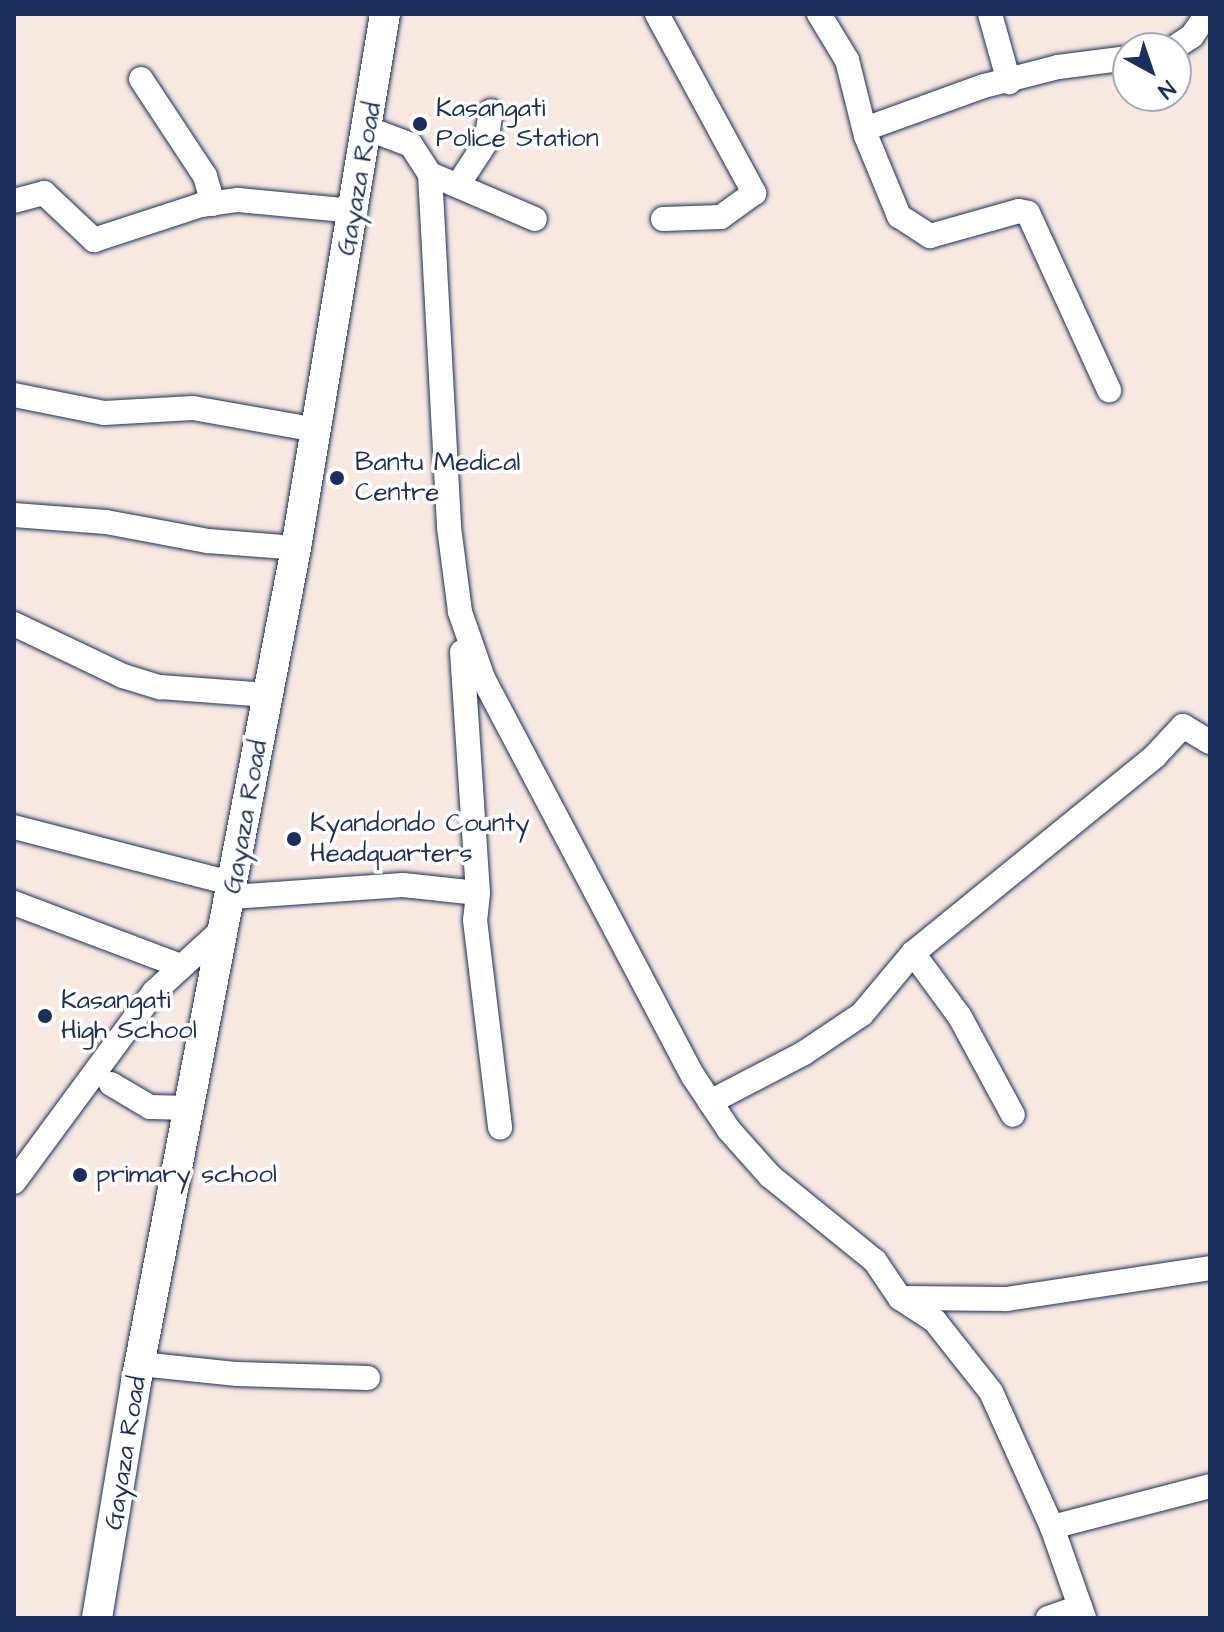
<!DOCTYPE html>
<html>
<head>
<meta charset="utf-8">
<style>
	body { margin:0 }
	#map { position:relative; width:1224px; height:1632px; overflow:hidden; background:#f7e8e0; font-family:"Architects Daughter",sans-serif }
	div>[style] { position:absolute }
	.roads { filter:drop-shadow(0 0 2px #1b2f5e) drop-shadow(0 0 2px #1b2f5e) }
	.minor>* { height:24px; margin:-12px; padding:0 12px; transform-origin:12px; border-radius:12px; background:#fff }
	.major>* { height:30px; margin:-15px; padding:0 15px; transform-origin:15px; border-radius:15px; background:#fff }
	.dots>* { width:22px; height:22px; translate:-50% -50%; box-sizing:border-box; border:4px solid #fff; border-radius:50% }
	span { translate:-50% -50%; white-space:nowrap; text-align:center; line-height:1.15; -webkit-text-stroke:7px #fff; paint-order:stroke }
	.poi-label { font-size:26px; color:#1b2f5e }
	.left { translate:0 -50%; text-align:left }
	.street-label { font-size:26px; color:#1b2f5e }
	.frame { position:absolute; inset:0; border:16px solid #1b2f5e; pointer-events:none }
	.north { position:absolute; left:1112px; top:32px; width:80px; height:80px; box-sizing:border-box; background:#fff; border:2px solid #a4acbf; border-radius:50%; rotate:140deg; font-size:22px; font-weight:700; line-height:32px; text-align:center; color:#1b2f5e }
	.north::after { content:''; display:block; margin:auto; width:28px; height:36px; background:#1b2f5e; clip-path:polygon(50% 0,100% 100%,50% 72%,0 100%) }
</style>
</head>
<body>
<div id="map">
	<div class="roads">
		<div class="minor">
			<i style="left:657px;top:14px;width:204px;rotate:61.5deg"></i>
			<i style="left:754px;top:193px;width:41px;rotate:144deg"></i>
			<i style="left:721px;top:217px;width:58px;rotate:178deg"></i>
			<i style="left:819px;top:14px;width:54px;rotate:58.7deg"></i>
			<i style="left:847px;top:60px;width:78px;rotate:76deg"></i>
			<i style="left:866px;top:136px;width:87px;rotate:67.6deg"></i>
			<i style="left:899px;top:216px;width:37px;rotate:33deg"></i>
			<i style="left:930px;top:236px;width:92px;rotate:-15.7deg"></i>
			<i style="left:1019px;top:211px;width:9px;rotate:13deg"></i>
			<i style="left:1028px;top:213px;width:195px;rotate:65.4deg"></i>
			<i style="left:990px;top:14px;width:71px;rotate:74.4deg"></i>
			<i style="left:1174px;top:48px;width:22px;rotate:-34deg"></i>
			<i style="left:1192px;top:36px;width:27px;rotate:-56deg"></i>
			<i style="left:141px;top:79px;width:116px;rotate:56.6deg"></i>
			<i style="left:205px;top:176px;width:29px;rotate:74deg"></i>
			<i style="left:369px;top:129px;width:45px;rotate:20.9deg"></i>
			<i style="left:411px;top:145px;width:35px;rotate:57deg"></i>
			<i style="left:430px;top:174px;width:354px;rotate:86.9deg"></i>
			<i style="left:449px;top:527px;width:86px;rotate:82.6deg"></i>
			<i style="left:460px;top:612px;width:70px;rotate:70.8deg"></i>
			<i style="left:483px;top:678px;width:450px;rotate:62.2deg"></i>
			<i style="left:693px;top:1076px;width:65px;rotate:56.3deg"></i>
			<i style="left:729px;top:1130px;width:62px;rotate:48.3deg"></i>
			<i style="left:770px;top:1176px;width:135px;rotate:39deg"></i>
			<i style="left:875px;top:1261px;width:45px;rotate:56deg"></i>
			<i style="left:900px;top:1298px;width:42px;rotate:33.3deg"></i>
			<i style="left:935px;top:1321px;width:90px;rotate:51.7deg"></i>
			<i style="left:991px;top:1392px;width:148px;rotate:65.7deg"></i>
			<i style="left:1052px;top:1527px;width:96px;rotate:70.6deg"></i>
			<i style="left:865px;top:129px;width:127px;rotate:-19.9deg"></i>
			<i style="left:984px;top:86px;width:76px;rotate:-14.4deg"></i>
			<i style="left:1058px;top:67px;width:71px;rotate:-7.3deg"></i>
			<i style="left:430px;top:174px;width:114px;rotate:23.2deg"></i>
			<i style="left:458px;top:185px;width:51px;rotate:-56.9deg"></i>
			<i style="left:486px;top:142px;width:31px;rotate:-81deg"></i>
			<i style="left:14px;top:201px;width:31px;rotate:-15deg"></i>
			<i style="left:44px;top:193px;width:69px;rotate:43.2deg"></i>
			<i style="left:94px;top:240px;width:113px;rotate:-18.1deg"></i>
			<i style="left:201px;top:205px;width:37px;rotate:-8deg"></i>
			<i style="left:238px;top:200px;width:118px;rotate:5.4deg"></i>
			<i style="left:14px;top:395px;width:92px;rotate:11.3deg"></i>
			<i style="left:104px;top:413px;width:89px;rotate:-3.2deg"></i>
			<i style="left:193px;top:408px;width:125px;rotate:10.1deg"></i>
			<i style="left:14px;top:515px;width:92px;rotate:4.4deg"></i>
			<i style="left:106px;top:522px;width:104px;rotate:10.6deg"></i>
			<i style="left:208px;top:541px;width:88px;rotate:4.5deg"></i>
			<i style="left:14px;top:624px;width:121px;rotate:25.5deg"></i>
			<i style="left:123px;top:676px;width:39px;rotate:17deg"></i>
			<i style="left:160px;top:687px;width:108px;rotate:4.2deg"></i>
			<i style="left:462px;top:652px;width:242px;rotate:86.2deg"></i>
			<i style="left:478px;top:893px;width:27px;rotate:96deg"></i>
			<i style="left:475px;top:920px;width:209px;rotate:83.1deg"></i>
			<i style="left:14px;top:827px;width:227px;rotate:14.5deg"></i>
			<i style="left:232px;top:897px;width:171px;rotate:-4deg"></i>
			<i style="left:403px;top:885px;width:75px;rotate:6.1deg"></i>
			<i style="left:14px;top:903px;width:175px;rotate:20.7deg"></i>
			<i style="left:913px;top:953px;width:79px;rotate:53.7deg"></i>
			<i style="left:960px;top:1017px;width:111px;rotate:61.6deg"></i>
			<i style="left:111px;top:1084px;width:45px;rotate:30.5deg"></i>
			<i style="left:150px;top:1107px;width:40px;rotate:1.4deg"></i>
			<i style="left:710px;top:1102px;width:106px;rotate:-27.5deg"></i>
			<i style="left:804px;top:1053px;width:70px;rotate:-33.9deg"></i>
			<i style="left:862px;top:1014px;width:80px;rotate:-50.1deg"></i>
			<i style="left:913px;top:953px;width:312px;rotate:-39.1deg"></i>
			<i style="left:1155px;top:756px;width:41px;rotate:-47deg"></i>
			<i style="left:1183px;top:726px;width:31px;rotate:31deg"></i>
			<i style="left:14px;top:1182px;width:236px;rotate:-53.6deg"></i>
			<i style="left:154px;top:992px;width:93px;rotate:-42.4deg"></i>
			<i style="left:903px;top:1298px;width:103px;rotate:0.6deg"></i>
			<i style="left:1006px;top:1299px;width:206px;rotate:-8.6deg"></i>
			<i style="left:140px;top:1364px;width:98px;rotate:5.9deg"></i>
			<i style="left:237px;top:1374px;width:131px;rotate:1.7deg"></i>
			<i style="left:1052px;top:1527px;width:163px;rotate:-14.5deg"></i>
			<i style="left:1048px;top:1618px;width:34px;rotate:-19deg"></i>
		</div>
		<div class="major">
			<i style="left:97px;top:1618px;width:239px;rotate:-80.6deg"></i>
			<i style="left:136px;top:1382px;width:849px;rotate:-79.14deg"></i>
			<i style="left:296px;top:548px;width:541px;rotate:-80.54deg"></i>
		</div>
	</div>
	<div class="dots">
		<i style="left:420px;top:124px;background:#1b2f5e"></i>
		<i style="left:337px;top:478px;background:#1b2f5e"></i>
		<i style="left:294px;top:839px;background:#1b2f5e"></i>
		<i style="left:45px;top:1016px;background:#1b2f5e"></i>
		<i style="left:80px;top:1175px;background:#1b2f5e"></i>
	</div>
	<div class="poi-label">
		<span class="left" style="left:436px;top:124px">Kasangati<br>Police Station</span>
		<span class="left" style="left:355px;top:478px">Bantu Medical<br>Centre</span>
		<span class="left" style="left:310px;top:839px">Kyandondo County<br>Headquarters</span>
		<span class="left" style="left:61px;top:1016px">Kasangati<br>High School</span>
		<span class="left" style="left:96px;top:1175px">primary school</span>
	</div>
	<div class="street-label">
		<span style="left:360px;top:179px;rotate:-80deg">Gayaza Road</span>
		<span style="left:246px;top:817px;rotate:-80deg">Gayaza Road</span>
		<span style="left:126px;top:1453px;rotate:-81deg">Gayaza Road</span>
	</div>
	<div class="frame"></div>
	<div class="north">N</div>
</div>
</body>
</html>
